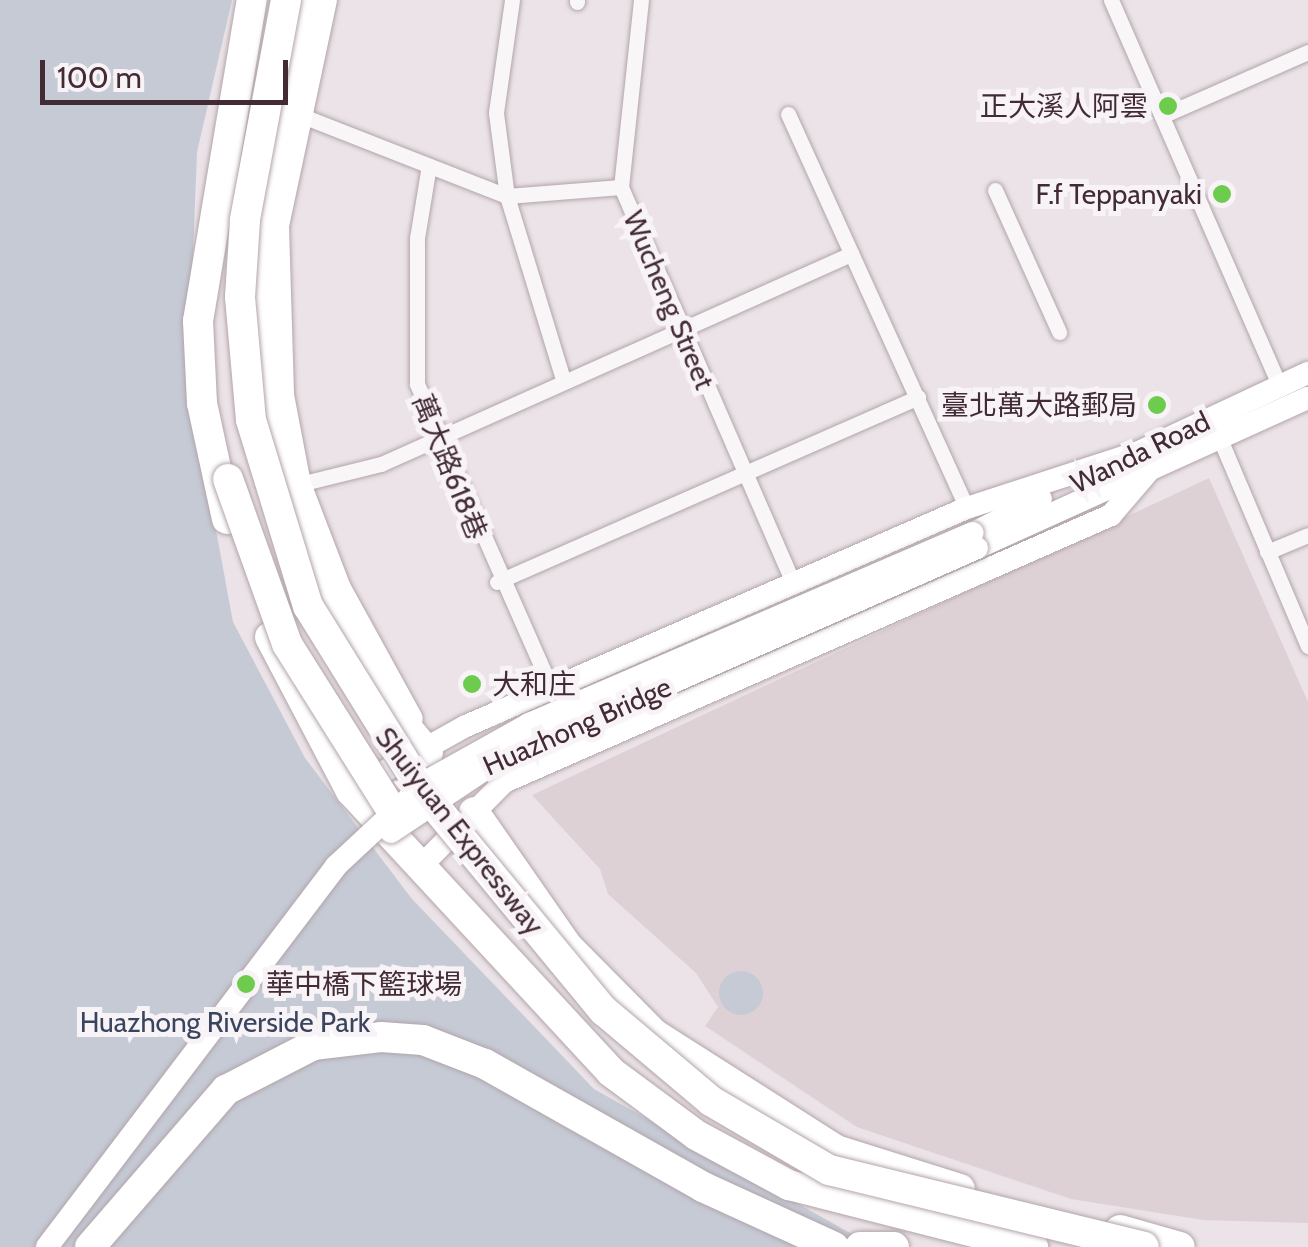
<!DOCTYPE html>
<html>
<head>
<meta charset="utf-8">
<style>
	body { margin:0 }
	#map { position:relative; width:1308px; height:1247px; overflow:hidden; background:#ebe3e7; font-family:Cabin,"Noto Sans TC",sans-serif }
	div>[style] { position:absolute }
	.built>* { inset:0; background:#ddd1d6 }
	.green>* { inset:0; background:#c5cad5 }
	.round { border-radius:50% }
	.roads { filter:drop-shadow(0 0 2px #b2a4ab) drop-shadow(0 0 2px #b2a4ab) }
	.street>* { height:15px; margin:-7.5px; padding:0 7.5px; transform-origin:7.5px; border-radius:7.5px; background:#f9f6f7 }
	.secondary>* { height:22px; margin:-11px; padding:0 11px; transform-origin:11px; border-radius:11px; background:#fff }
	.highway>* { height:30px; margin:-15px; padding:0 15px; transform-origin:15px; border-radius:15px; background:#fff }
	.bridges { filter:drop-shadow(0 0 2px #b2a4ab) drop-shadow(0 0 2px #b2a4ab) }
	.secondary-bridge>* { height:22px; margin:-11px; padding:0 11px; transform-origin:11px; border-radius:11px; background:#fff }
	.highway-bridge>* { height:30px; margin:-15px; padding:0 15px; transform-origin:15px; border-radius:15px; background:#fff }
	.dots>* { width:28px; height:28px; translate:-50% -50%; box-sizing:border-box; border:5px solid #f8f3f6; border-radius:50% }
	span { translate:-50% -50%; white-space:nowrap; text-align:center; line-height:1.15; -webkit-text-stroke:10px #f8f3f6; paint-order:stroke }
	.poi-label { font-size:28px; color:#432b36 }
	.right { translate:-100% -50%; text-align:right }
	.left { translate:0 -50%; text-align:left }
	.street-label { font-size:28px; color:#432b36 }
	.park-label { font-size:28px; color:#39445e }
	.scale { position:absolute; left:40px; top:60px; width:248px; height:45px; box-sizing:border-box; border:5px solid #432b36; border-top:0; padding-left:12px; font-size:30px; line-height:35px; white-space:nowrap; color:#432b36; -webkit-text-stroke:8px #f8f3f6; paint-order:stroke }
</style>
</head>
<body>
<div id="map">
	<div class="built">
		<i style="clip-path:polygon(1209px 478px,1308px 702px,1308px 1223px,1203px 1220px,1071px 1199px,857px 1127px,705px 1026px,718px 1007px,696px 973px,608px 894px,600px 869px,532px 795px)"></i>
	</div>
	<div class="green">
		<i style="clip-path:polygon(0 0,232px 0,197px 152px,188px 379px,233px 622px,305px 758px,412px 899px,594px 1089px,875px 1247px,0 1247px)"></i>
		<i class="round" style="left:719px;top:971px;width:44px;height:44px"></i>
	</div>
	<div class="roads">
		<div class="street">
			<i style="left:512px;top:0;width:114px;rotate:98.1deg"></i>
			<i style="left:496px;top:113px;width:84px;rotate:82.5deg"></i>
			<i style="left:507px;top:196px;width:191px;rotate:73deg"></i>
			<i style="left:641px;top:0;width:188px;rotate:96.1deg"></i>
			<i style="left:621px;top:187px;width:433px;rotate:66.5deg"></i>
			<i style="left:1111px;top:0;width:421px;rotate:66.4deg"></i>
			<i style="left:577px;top:2px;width:2px;rotate:-90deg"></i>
			<i style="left:788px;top:114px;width:433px;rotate:65.6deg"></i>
			<i style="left:300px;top:115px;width:222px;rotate:21.4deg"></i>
			<i style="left:507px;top:196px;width:114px;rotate:-4.5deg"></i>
			<i style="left:1162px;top:116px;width:159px;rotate:-23.7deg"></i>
			<i style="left:428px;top:171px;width:68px;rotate:99.3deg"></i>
			<i style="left:417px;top:238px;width:146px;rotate:90deg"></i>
			<i style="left:417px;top:384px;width:332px;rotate:66.2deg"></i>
			<i style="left:995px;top:190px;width:156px;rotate:65.7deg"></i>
			<i style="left:1220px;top:439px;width:225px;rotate:67deg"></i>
			<i style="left:300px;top:484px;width:83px;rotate:-13.9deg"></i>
			<i style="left:381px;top:464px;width:515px;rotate:-24.08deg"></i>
			<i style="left:1267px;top:552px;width:44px;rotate:-22.5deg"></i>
			<i style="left:497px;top:582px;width:460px;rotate:-23.7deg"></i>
		</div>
		<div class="secondary">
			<i style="left:326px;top:0;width:231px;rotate:102deg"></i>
			<i style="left:278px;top:226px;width:169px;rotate:88.3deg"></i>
			<i style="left:283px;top:395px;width:91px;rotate:79.2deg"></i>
			<i style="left:300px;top:484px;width:111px;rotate:69deg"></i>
			<i style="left:340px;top:588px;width:149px;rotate:61.2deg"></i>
			<i style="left:1124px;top:459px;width:203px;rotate:-25.1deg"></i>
			<i style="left:973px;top:533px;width:76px;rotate:-26.6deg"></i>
			<i style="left:979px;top:547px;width:361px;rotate:-24.4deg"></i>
			<i style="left:358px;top:786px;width:124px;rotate:-29.1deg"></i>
			<i style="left:466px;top:726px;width:546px;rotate:-23.52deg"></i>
			<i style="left:967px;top:508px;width:177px;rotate:-18.1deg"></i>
			<i style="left:419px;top:868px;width:121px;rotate:-45.3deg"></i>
			<i style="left:504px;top:782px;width:663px;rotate:-23.74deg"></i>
			<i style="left:1111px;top:515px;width:55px;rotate:-49.4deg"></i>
		</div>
		<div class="highway">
			<i style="left:309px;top:0;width:221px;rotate:102.8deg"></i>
			<i style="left:260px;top:216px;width:166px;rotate:89.3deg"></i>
			<i style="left:262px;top:382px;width:105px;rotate:79deg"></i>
			<i style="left:282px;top:485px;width:120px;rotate:68.6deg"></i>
			<i style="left:326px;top:597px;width:114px;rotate:61.2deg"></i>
			<i style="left:381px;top:697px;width:73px;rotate:50deg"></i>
			<i style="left:227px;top:519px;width:119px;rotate:-102.2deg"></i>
			<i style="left:202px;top:403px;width:82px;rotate:-92.8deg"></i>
			<i style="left:198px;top:321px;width:326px;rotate:-80.5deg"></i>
			<i style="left:270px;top:637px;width:174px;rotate:62.3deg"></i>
			<i style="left:351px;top:791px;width:383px;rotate:47.2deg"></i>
			<i style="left:611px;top:1072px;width:106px;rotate:36.5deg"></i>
			<i style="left:696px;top:1135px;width:106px;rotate:28.3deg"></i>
			<i style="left:789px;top:1185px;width:252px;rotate:14.3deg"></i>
			<i style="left:474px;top:812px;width:163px;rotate:55.2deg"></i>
			<i style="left:567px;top:946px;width:124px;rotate:45.3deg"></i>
			<i style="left:654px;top:1034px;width:216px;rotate:32.5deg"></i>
			<i style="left:836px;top:1150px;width:130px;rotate:17.5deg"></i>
			<i style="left:1120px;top:1230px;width:62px;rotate:15.8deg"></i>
			<i style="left:90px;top:1247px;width:208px;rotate:-49.1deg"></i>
			<i style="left:226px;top:1090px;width:98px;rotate:-27.3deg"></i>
			<i style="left:313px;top:1045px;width:68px;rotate:-6.7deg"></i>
			<i style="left:381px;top:1037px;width:42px;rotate:4.1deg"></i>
			<i style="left:423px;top:1040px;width:66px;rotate:21.2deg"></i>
			<i style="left:485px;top:1064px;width:250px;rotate:29.4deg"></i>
			<i style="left:703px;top:1187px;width:144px;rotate:24.6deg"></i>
			<i style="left:860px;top:1247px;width:34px"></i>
		</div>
	</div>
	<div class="bridges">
		<div class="secondary-bridge">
			<i style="left:391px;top:832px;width:135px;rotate:-33.8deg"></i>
			<i style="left:503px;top:757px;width:518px;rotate:-23.79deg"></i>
			<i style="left:47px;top:1247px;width:478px;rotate:-52.8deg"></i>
			<i style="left:336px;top:866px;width:125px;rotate:-43deg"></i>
			<i style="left:427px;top:781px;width:117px;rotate:-29.2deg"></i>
			<i style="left:529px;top:724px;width:483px;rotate:-23.3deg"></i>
		</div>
		<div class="highway-bridge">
			<i style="left:286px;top:0;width:224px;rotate:100.6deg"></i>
			<i style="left:245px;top:220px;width:77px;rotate:93.7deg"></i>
			<i style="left:240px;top:297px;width:123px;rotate:84.9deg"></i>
			<i style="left:251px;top:420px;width:195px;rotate:73deg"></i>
			<i style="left:308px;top:606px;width:220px;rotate:58.2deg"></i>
			<i style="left:424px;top:793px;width:283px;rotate:50.5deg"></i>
			<i style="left:604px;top:1011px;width:140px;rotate:40.1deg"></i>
			<i style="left:711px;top:1101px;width:137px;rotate:30.3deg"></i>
			<i style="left:829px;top:1170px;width:324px;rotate:13.7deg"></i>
			<i style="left:228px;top:479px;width:175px;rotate:70.3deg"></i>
			<i style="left:287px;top:644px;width:197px;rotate:57.8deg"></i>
		</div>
	</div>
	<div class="dots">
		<i style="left:1168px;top:106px;background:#6dcb4d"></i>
		<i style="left:1222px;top:194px;background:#6dcb4d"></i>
		<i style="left:1157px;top:405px;background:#6dcb4d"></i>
		<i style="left:472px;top:684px;background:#6dcb4d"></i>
		<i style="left:246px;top:984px;background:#6dcb4d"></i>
	</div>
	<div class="poi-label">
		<span class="right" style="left:1148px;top:106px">正大溪人阿雲</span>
		<span class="right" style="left:1202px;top:194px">F.f Teppanyaki</span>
		<span class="right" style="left:1137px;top:405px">臺北萬大路郵局</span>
		<span class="left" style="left:492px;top:684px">大和庄</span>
		<span class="left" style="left:266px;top:984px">華中橋下籃球場</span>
	</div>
	<div class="street-label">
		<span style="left:669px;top:300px;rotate:67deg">Wucheng Street</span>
		<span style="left:1140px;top:452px;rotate:-26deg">Wanda Road</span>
		<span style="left:450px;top:467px;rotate:68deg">萬大路618巷</span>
		<span style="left:577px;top:726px;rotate:-24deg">Huazhong Bridge</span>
		<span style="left:460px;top:831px;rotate:52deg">Shuiyuan Expressway</span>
	</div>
	<div class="park-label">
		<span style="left:225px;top:1022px">Huazhong Riverside Park</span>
	</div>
	<div class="scale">100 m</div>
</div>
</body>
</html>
